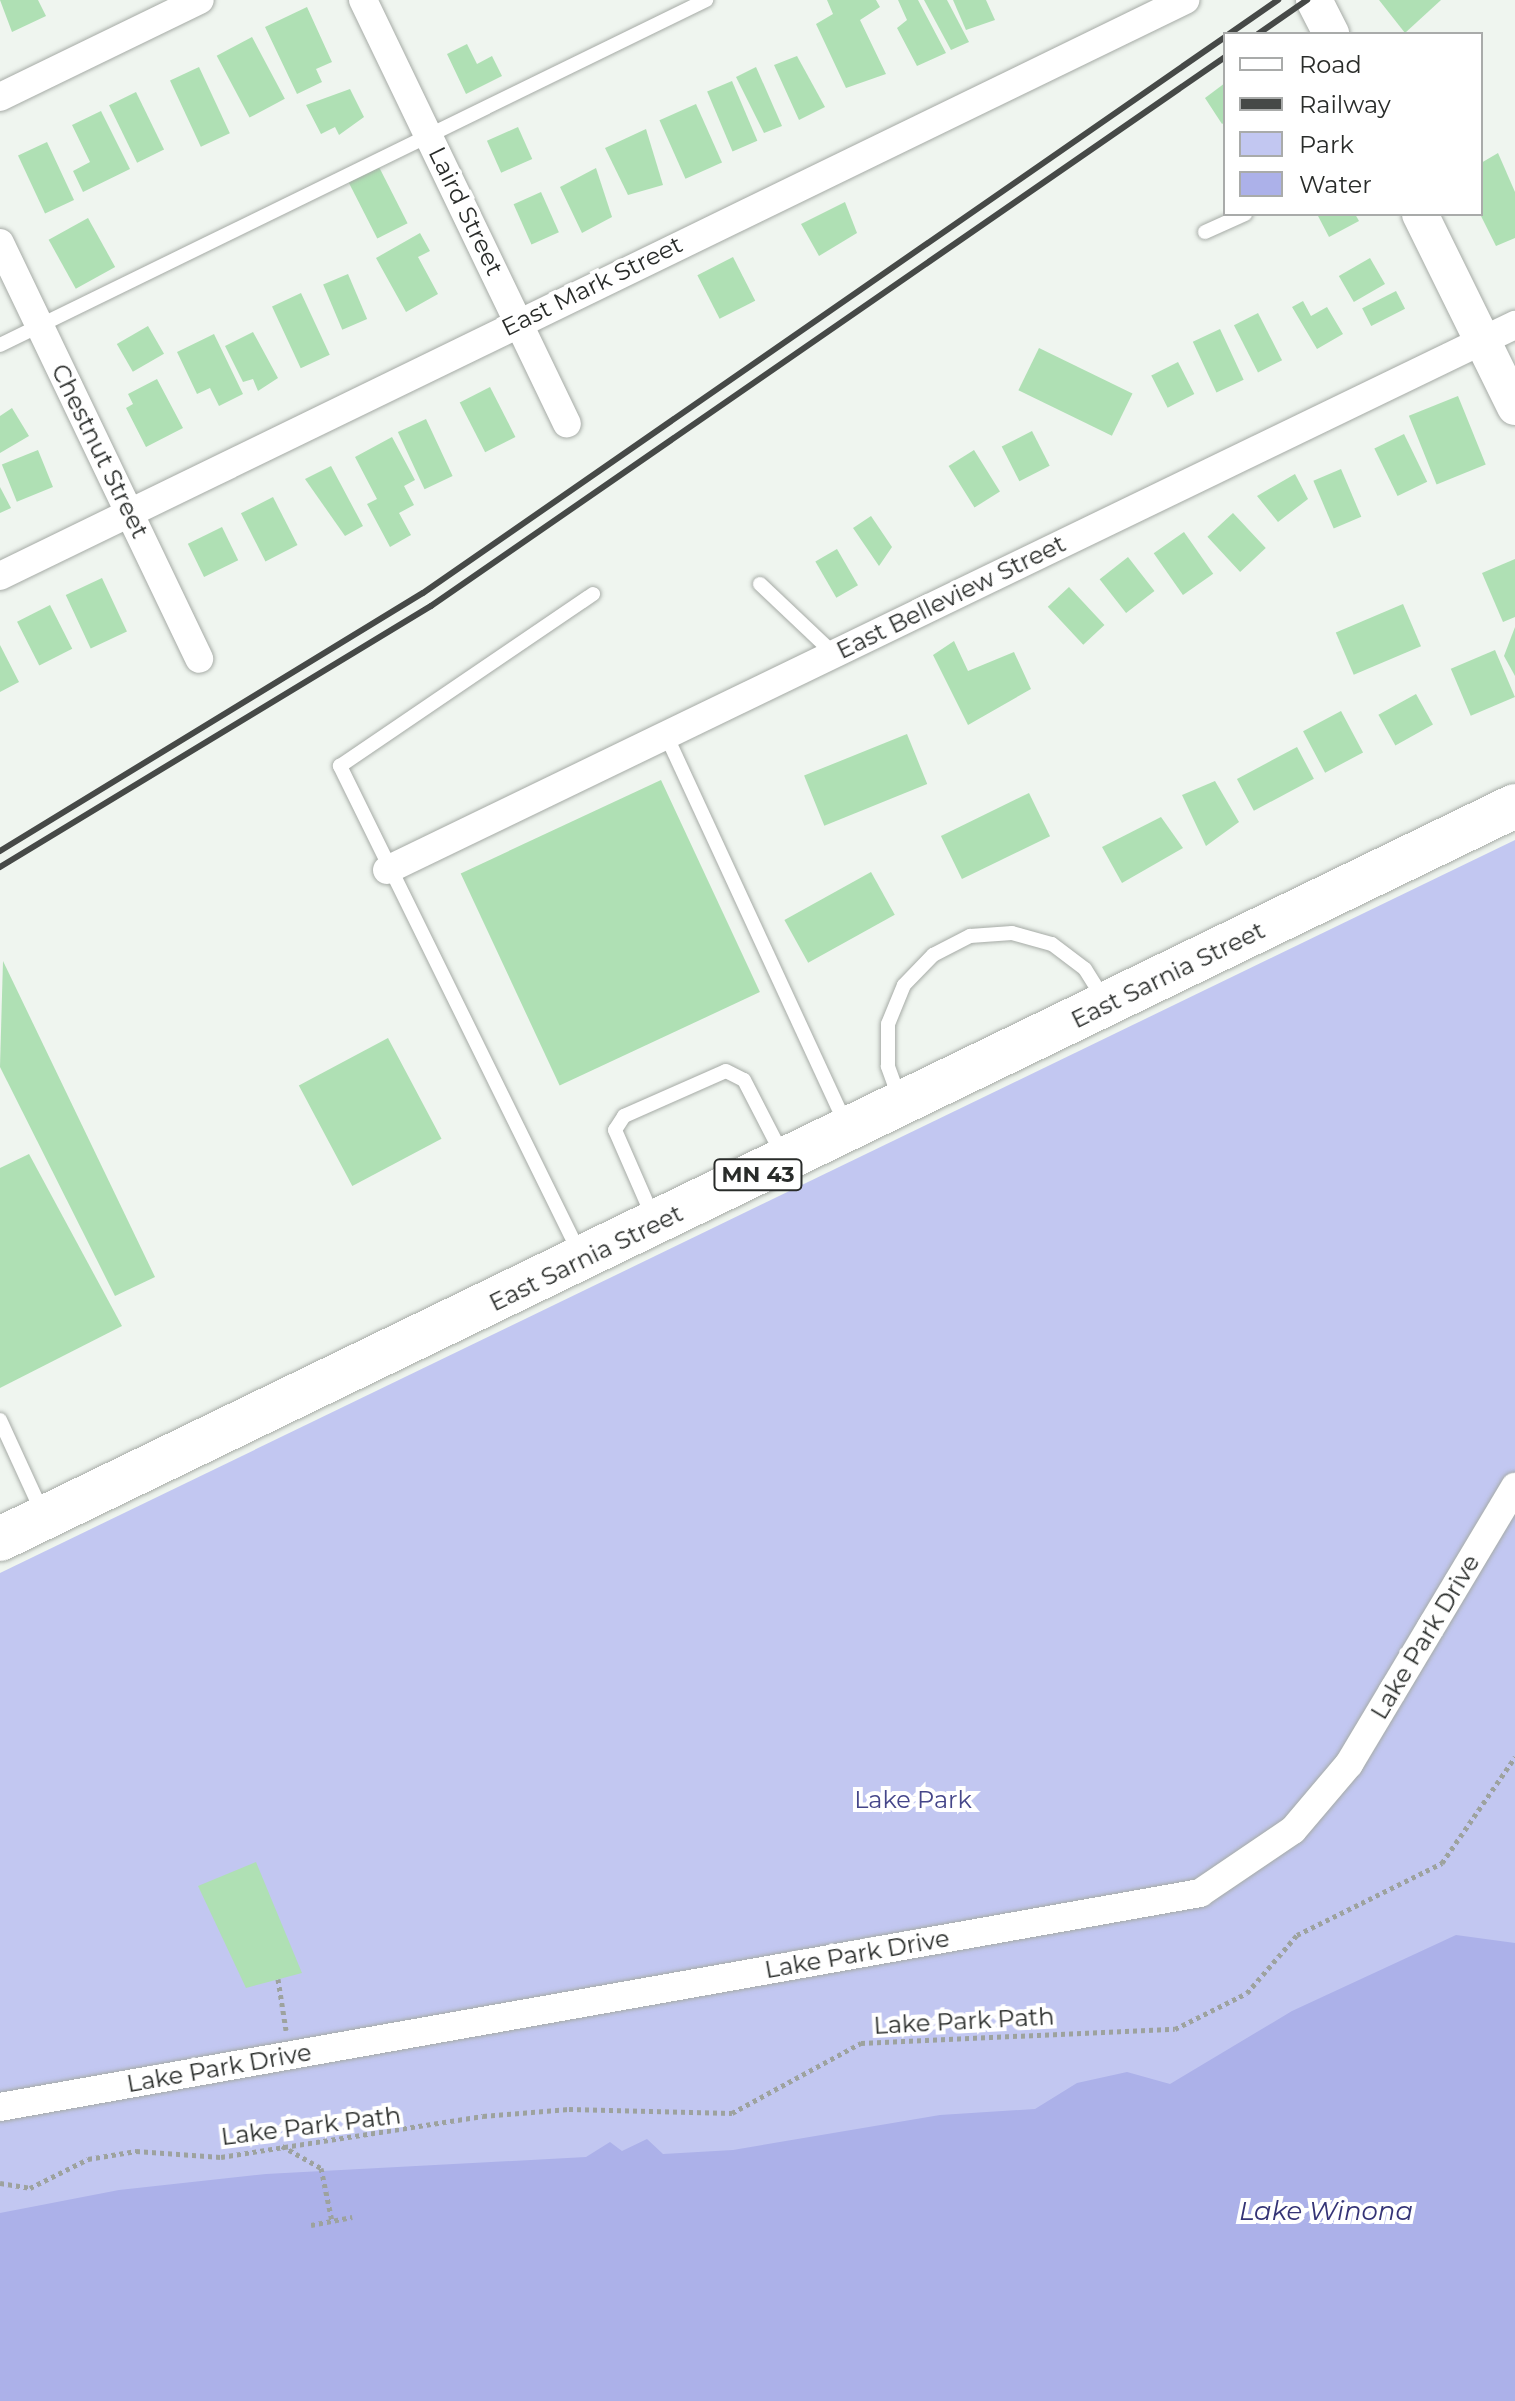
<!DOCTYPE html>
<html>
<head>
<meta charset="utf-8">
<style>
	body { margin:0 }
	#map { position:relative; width:1515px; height:2401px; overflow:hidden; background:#eff5ef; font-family:Montserrat,sans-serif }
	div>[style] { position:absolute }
	.green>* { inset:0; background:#c2c7f1 }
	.water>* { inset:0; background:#acb1e9 }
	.building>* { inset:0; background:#afe0b4; transform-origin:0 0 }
	.path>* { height:5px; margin-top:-2.5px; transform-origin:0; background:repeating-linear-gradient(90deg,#9da29e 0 4px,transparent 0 8px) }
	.roads { filter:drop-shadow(0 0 2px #a6aba6) drop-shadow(0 0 2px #a6aba6) }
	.service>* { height:14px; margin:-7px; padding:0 7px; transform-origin:7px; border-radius:7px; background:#fff }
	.minor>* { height:28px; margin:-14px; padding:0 14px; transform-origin:14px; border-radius:14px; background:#fff }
	.tertiary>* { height:36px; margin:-18px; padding:0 18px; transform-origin:18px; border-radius:18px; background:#fff }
	.primary>* { height:44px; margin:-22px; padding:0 22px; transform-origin:22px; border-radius:22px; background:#fff }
	.rail>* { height:6px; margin:-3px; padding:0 3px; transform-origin:3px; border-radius:3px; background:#464947 }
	span { translate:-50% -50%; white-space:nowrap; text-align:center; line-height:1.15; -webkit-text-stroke:8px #fff; paint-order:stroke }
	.shield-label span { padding:2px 6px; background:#fff; border:2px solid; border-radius:6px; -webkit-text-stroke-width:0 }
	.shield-label { font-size:22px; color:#292c2a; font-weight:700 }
	.street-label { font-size:24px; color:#292c2a }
	.park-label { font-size:24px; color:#454689 }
	.water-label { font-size:26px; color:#353476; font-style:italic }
	.legend { position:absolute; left:1223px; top:32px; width:260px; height:184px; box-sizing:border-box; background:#fff; border:2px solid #a9abaa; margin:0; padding:10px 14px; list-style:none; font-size:24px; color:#292c2a }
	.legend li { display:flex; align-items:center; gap:16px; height:40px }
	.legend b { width:40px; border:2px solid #a9abaa }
</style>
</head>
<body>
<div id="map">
	<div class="green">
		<i style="clip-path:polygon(1515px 840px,1515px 2401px,0 2401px,0 1573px)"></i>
	</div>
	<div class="water">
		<i style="clip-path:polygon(1456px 1935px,1515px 1943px,1515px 2401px,0 2401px,0 2213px,119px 2190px,266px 2174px,586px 2157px,610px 2142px,622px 2151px,647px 2139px,663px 2154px,733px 2150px,940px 2115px,1035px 2109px,1077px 2083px,1127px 2072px,1170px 2084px,1292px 2011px)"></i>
	</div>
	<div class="building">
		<i style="clip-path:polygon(0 0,38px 0,46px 16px,12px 32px)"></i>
		<i style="clip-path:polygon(827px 0,876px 0,880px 7px,860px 20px,886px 74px,846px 88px,816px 24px,833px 14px)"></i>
		<i style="clip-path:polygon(898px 0,918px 0,946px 53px,917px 66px,897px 28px,907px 20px)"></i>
		<i style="clip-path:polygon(924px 0,947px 0,969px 42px,951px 50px)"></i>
		<i style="clip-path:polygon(953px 0,986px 0,995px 20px,966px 30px)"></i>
		<i style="clip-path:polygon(1379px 0,1441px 0,1405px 33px)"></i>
		<i style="clip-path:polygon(307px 7px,332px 62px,316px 69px,322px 82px,297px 94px,265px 27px)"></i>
		<i style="left:252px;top:37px;width:70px;height:40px;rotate:62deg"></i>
		<i style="clip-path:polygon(467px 44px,477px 64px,492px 56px,502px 76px,466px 94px,447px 54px)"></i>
		<i style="clip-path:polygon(797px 56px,825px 107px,799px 120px,774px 65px)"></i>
		<i style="left:199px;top:67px;width:73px;height:32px;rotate:65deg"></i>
		<i style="clip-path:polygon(756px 67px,782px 126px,764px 133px,736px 77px)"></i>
		<i style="left:732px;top:81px;width:65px;height:27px;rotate:67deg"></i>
		<i style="clip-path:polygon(1225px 83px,1225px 122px,1222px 124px,1205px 98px)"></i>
		<i style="clip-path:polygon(350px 89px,364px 117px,339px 135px,335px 127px,321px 134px,306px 105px)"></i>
		<i style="left:136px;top:92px;width:64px;height:30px;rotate:64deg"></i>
		<i style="left:696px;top:104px;width:64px;height:40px;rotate:66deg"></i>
		<i style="clip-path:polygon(101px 111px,130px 169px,83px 192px,73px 171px,90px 162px,72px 125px)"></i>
		<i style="left:518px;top:127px;width:35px;height:34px;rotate:66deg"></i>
		<i style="clip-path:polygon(646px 129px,663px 185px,628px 195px,605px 148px)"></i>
		<i style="left:47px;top:142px;width:64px;height:32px;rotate:65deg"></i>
		<i style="clip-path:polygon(1498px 153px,1515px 192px,1515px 238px,1496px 246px,1480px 214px,1481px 163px)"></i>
		<i style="left:379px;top:167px;width:63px;height:34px;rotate:63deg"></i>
		<i style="clip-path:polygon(596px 168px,612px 217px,582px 233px,560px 187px)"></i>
		<i style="left:541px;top:192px;width:44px;height:30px;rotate:66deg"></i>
		<i style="clip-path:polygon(845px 202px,857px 233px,819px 256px,801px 224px)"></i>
		<i style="clip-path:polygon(1317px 214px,1355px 214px,1359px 221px,1329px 237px)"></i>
		<i style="left:88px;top:218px;width:56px;height:45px;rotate:61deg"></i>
		<i style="clip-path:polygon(420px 233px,430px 251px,418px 257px,438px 294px,406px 312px,376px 258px)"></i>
		<i style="left:733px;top:257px;width:49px;height:40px;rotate:63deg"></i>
		<i style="left:1370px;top:258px;width:30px;height:36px;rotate:60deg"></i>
		<i style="left:348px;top:274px;width:49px;height:27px;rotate:67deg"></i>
		<i style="left:1396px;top:291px;width:20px;height:38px;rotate:63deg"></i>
		<i style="left:301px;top:293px;width:68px;height:32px;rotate:65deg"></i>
		<i style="clip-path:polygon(1303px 301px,1311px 316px,1327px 307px,1343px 334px,1317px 349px,1292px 307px)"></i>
		<i style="left:1258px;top:313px;width:53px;height:27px;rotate:63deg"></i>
		<i style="left:148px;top:326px;width:32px;height:36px;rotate:60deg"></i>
		<i style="left:1220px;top:329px;width:56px;height:30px;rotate:65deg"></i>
		<i style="clip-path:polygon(253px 332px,278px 378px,258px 391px,253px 379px,243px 382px,225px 346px)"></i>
		<i style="clip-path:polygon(214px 334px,243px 394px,219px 406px,210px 388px,197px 394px,177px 352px)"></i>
		<i style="left:1039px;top:348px;width:104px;height:47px;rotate:26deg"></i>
		<i style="left:1178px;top:362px;width:36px;height:30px;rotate:63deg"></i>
		<i style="clip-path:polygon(157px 379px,183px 428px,146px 447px,126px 408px,133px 404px,128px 394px)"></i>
		<i style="left:490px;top:387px;width:56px;height:34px;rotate:63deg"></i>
		<i style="left:1458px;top:396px;width:74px;height:53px;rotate:68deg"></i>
		<i style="clip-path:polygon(12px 408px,29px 436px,0 453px,0 416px)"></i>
		<i style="left:426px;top:419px;width:63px;height:31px;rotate:65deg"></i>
		<i style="left:1032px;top:431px;width:39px;height:34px;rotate:63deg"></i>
		<i style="left:1404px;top:434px;width:53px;height:33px;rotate:64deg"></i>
		<i style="clip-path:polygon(392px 437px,415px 480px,404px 486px,414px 505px,399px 513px,411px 535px,390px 547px,367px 504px,377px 499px,355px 457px)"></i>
		<i style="left:38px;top:450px;width:40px;height:39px;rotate:68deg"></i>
		<i style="left:974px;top:450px;width:49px;height:30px;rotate:58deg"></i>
		<i style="clip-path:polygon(331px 466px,363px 526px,345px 536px,305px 479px)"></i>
		<i style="left:1341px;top:469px;width:52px;height:30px;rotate:67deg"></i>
		<i style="clip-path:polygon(1295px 474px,1308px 499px,1278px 522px,1257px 496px)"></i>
		<i style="clip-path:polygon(0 487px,11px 508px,0 513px)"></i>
		<i style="left:273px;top:497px;width:54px;height:36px;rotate:63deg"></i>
		<i style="left:1233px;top:513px;width:48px;height:35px;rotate:47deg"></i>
		<i style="clip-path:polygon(871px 516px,892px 547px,879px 566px,853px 528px)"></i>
		<i style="left:222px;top:527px;width:37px;height:38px;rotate:64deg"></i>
		<i style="left:1184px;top:532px;width:51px;height:37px;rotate:55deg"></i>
		<i style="left:837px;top:549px;width:42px;height:25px;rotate:60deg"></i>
		<i style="left:1128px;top:557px;width:43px;height:36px;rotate:52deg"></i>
		<i style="clip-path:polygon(1515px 559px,1515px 617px,1503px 622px,1482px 573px)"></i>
		<i style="left:102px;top:578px;width:59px;height:40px;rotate:65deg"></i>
		<i style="left:1069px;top:587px;width:52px;height:29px;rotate:47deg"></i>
		<i style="left:1403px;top:604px;width:46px;height:73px;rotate:67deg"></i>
		<i style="left:50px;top:605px;width:49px;height:37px;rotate:63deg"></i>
		<i style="clip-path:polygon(1515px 627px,1515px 676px,1504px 656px)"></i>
		<i style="clip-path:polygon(954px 641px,968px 671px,1014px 652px,1031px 689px,968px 725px,933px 655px)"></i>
		<i style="clip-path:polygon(0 645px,19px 682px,0 692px)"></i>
		<i style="left:1495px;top:650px;width:51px;height:48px;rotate:67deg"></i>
		<i style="left:1416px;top:694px;width:35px;height:43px;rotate:61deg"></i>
		<i style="left:1341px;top:711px;width:47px;height:43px;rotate:62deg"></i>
		<i style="left:907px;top:734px;width:54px;height:111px;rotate:68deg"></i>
		<i style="left:1297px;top:747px;width:36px;height:68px;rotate:62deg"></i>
		<i style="left:661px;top:780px;width:234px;height:221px;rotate:65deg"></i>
		<i style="clip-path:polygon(1215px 781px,1239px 822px,1206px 846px,1182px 795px)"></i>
		<i style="left:1029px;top:793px;width:48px;height:98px;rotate:64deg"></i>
		<i style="clip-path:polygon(1161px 817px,1183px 848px,1122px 883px,1102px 847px)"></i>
		<i style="left:871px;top:872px;width:49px;height:99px;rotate:61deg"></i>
		<i style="clip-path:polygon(3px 961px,155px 1277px,115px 1296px,0 1067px)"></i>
		<i style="left:388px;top:1038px;width:114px;height:101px;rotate:62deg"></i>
		<i style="clip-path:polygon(29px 1154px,122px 1326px,0 1388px,0 1168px)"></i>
		<i style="clip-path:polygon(256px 1862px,302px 1973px,246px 1988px,198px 1886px)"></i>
	</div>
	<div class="path">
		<i style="left:278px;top:1979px;width:52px;rotate:81.1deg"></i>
		<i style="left:282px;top:2146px;width:45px;rotate:29.4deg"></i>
		<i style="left:321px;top:2168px;width:54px;rotate:78.3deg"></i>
		<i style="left:0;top:2183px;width:30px;rotate:9deg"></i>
		<i style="left:30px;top:2188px;width:65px;rotate:-26.6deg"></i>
		<i style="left:88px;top:2159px;width:49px;rotate:-9.5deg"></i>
		<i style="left:136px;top:2151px;width:85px;rotate:4deg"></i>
		<i style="left:221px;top:2157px;width:265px;rotate:-8.9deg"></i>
		<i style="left:483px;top:2116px;width:86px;rotate:-4.7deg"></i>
		<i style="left:569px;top:2109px;width:163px;rotate:1.4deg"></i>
		<i style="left:732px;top:2113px;width:147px;rotate:-28.5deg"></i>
		<i style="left:861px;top:2043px;width:314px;rotate:-2.6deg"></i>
		<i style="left:1175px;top:2029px;width:80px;rotate:-26.6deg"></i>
		<i style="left:1247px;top:1993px;width:77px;rotate:-49.2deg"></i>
		<i style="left:1297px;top:1935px;width:162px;rotate:-26.4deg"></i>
		<i style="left:1442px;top:1863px;width:129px;rotate:-55.4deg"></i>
		<i style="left:311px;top:2225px;width:42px;rotate:-11deg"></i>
	</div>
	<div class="roads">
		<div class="service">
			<i style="left:1205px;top:232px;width:44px;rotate:-24.2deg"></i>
			<i style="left:0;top:345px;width:786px;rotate:-26.04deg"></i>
			<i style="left:760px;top:584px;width:102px;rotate:43.4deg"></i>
			<i style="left:666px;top:735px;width:427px;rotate:65.2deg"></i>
			<i style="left:899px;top:1097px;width:33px;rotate:-110deg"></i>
			<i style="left:888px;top:1066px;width:42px;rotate:-90deg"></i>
			<i style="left:888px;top:1024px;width:42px;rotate:-67.7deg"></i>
			<i style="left:904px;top:985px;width:42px;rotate:-46deg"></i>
			<i style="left:933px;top:955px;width:42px;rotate:-27.2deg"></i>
			<i style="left:970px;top:936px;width:42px;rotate:-4.1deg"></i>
			<i style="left:1012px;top:933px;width:41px;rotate:15.4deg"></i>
			<i style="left:1052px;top:944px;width:41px;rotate:37.1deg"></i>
			<i style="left:1085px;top:969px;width:38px;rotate:58deg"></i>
			<i style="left:653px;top:1217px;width:95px;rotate:-113.6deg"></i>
			<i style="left:615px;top:1130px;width:17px;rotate:-57deg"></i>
			<i style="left:624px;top:1116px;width:111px;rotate:-23.8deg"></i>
			<i style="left:726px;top:1071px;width:20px;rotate:27deg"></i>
			<i style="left:744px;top:1080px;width:83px;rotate:62.8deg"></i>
			<i style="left:579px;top:1252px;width:542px;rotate:-116.19deg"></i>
			<i style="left:340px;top:766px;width:306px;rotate:-34.2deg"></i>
			<i style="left:0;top:1420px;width:103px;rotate:65.4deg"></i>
		</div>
		<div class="minor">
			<i style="left:363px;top:0;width:470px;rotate:64.3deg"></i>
			<i style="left:0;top:97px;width:222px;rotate:-25.9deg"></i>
			<i style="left:0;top:243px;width:461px;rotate:64.4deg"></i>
			<i style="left:0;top:576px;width:1318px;rotate:-25.92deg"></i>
			<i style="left:387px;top:870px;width:1253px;rotate:-25.79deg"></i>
			<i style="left:0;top:2107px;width:1219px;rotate:-10.11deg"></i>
			<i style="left:1200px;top:1893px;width:112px;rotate:-34.1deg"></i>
			<i style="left:1293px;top:1830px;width:87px;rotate:-49.7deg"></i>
			<i style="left:1349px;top:1764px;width:323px;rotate:-59.1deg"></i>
		</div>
		<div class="tertiary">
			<i style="left:1314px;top:0;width:38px;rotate:63deg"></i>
			<i style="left:1420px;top:214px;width:215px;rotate:63.8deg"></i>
		</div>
		<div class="primary">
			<i style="left:0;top:1539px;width:1683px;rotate:-25.82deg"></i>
		</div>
	</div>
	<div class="rail">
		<i style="left:1229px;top:34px;width:60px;rotate:-34.8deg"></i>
		<i style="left:1258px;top:34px;width:60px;rotate:-34.8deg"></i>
		<i style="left:0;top:851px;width:495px;rotate:-31.4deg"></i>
		<i style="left:423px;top:593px;width:976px;rotate:-34.73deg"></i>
		<i style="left:0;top:867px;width:504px;rotate:-31.2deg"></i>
		<i style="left:431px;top:606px;width:965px;rotate:-34.66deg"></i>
	</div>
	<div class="shield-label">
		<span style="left:758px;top:1175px">MN 43</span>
	</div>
	<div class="street-label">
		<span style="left:466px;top:211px;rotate:64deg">Laird Street</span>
		<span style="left:592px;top:286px;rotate:-26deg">East Mark Street</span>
		<span style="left:100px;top:451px;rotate:64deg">Chestnut Street</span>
		<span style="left:951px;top:597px;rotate:-26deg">East Belleview Street</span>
		<span style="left:1168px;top:975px;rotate:-26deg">East Sarnia Street</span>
		<span style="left:586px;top:1258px;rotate:-26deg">East Sarnia Street</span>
		<span style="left:1425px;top:1637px;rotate:-59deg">Lake Park Drive</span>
		<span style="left:857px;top:1954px;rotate:-10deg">Lake Park Drive</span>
		<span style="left:964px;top:2021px;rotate:-3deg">Lake Park Path</span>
		<span style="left:219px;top:2068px;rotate:-10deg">Lake Park Drive</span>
		<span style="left:311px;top:2126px;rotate:-7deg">Lake Park Path</span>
	</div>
	<div class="park-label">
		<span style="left:913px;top:1800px">Lake Park</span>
	</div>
	<div class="water-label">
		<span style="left:1326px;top:2212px">Lake Winona</span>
	</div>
	<ul class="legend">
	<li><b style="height:10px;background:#fff"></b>Road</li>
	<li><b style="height:10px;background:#464947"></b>Railway</li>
	<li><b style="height:22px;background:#c2c7f1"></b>Park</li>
	<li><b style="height:22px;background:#acb1e9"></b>Water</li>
	</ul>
</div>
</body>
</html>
